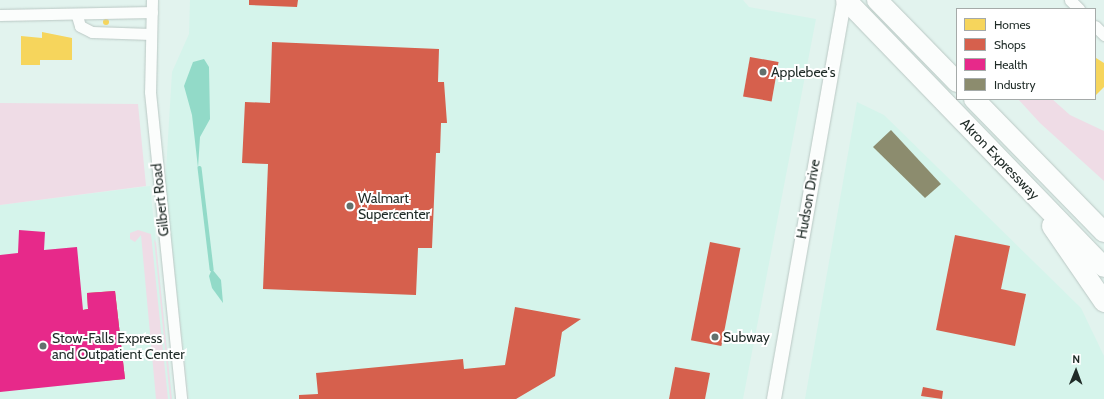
<!DOCTYPE html>
<html>
<head>
<meta charset="utf-8">
<style>
	body { margin:0 }
	#map { position:relative; width:1104px; height:399px; overflow:hidden; background:#e2f3ee; font-family:Cabin,sans-serif }
	div>[style] { position:absolute }
	.built>* { inset:0; background:#d5f4eb }
	.green>* { inset:0; background:#efdce6 }
	.water>* { inset:0; background:#92dac8 }
	.homes>* { inset:0; background:#f6d55c }
	.round { border-radius:50% }
	.shops>* { inset:0; background:#d6604d; transform-origin:0 0 }
	.health>* { inset:0; background:#e7298a }
	.industry>* { inset:0; background:#8c8c6e }
	.stream>* { height:3.5px; margin:-1.75px; padding:0 1.75px; transform-origin:1.75px; border-radius:1.75px; background:#92dac8 }
	.roads { filter:drop-shadow(0 0 1px #bac8c4) drop-shadow(0 0 1px #bac8c4) }
	.minor>* { height:11px; margin:-5.5px; padding:0 5.5px; transform-origin:5.5px; border-radius:5.5px; background:#fbfdfc }
	.tertiary>* { height:14px; margin:-7px; padding:0 7px; transform-origin:7px; border-radius:7px; background:#fbfdfc }
	.motorway>* { height:20px; margin:-10px; padding:0 10px; transform-origin:10px; border-radius:10px; background:#fbfdfc }
	.dots>* { width:11px; height:11px; translate:-50% -50%; box-sizing:border-box; border:2px solid #fff; border-radius:50% }
	span { translate:-50% -50%; white-space:nowrap; text-align:center; line-height:1.15; -webkit-text-stroke:4px #fff; paint-order:stroke }
	.poi-label { font-size:14px; color:#1f2b27 }
	.left { translate:0 -50%; text-align:left }
	.street-label { font-size:14px; color:#1f2b27 }
	.legend { position:absolute; left:956px; top:8px; width:140px; height:92px; box-sizing:border-box; background:#fff; border:1px solid #a5aaa9; margin:0; padding:5px 7px; list-style:none; font-size:12px; color:#1f2b27 }
	.legend li { display:flex; align-items:center; gap:8px; height:20px }
	.legend b { width:20px; border:1px solid #a5aaa9 }
	.north { position:absolute; left:1056px; top:351px; width:40px; height:40px; -webkit-text-stroke:3px #fff; paint-order:stroke; rotate:1deg; font-size:11px; font-weight:700; line-height:16px; text-align:center; color:#1f2b27 }
	.north::after { content:''; display:block; margin:auto; width:14px; height:18px; background:#1f2b27; clip-path:polygon(50% 0,100% 100%,50% 72%,0 100%) }
</style>
</head>
<body>
<div id="map">
	<div class="built">
		<i style="clip-path:polygon(190px 0,743px 0,749px 7px,816px 19px,743px 399px,189px 399px,165px 187px,172px 72px,189px 34px)"></i>
		<i style="clip-path:polygon(857px 102px,884px 115px,1081px 308px,1104px 356px,1104px 399px,805px 399px)"></i>
		<i style="clip-path:polygon(150px 186px,173px 399px,0 399px,0 205px)"></i>
	</div>
	<div class="green">
		<i style="clip-path:polygon(1018px 99px,1052px 99px,1070px 115px,1104px 131px,1104px 181px,1040px 123px)"></i>
		<i style="clip-path:polygon(0 103px,138px 104px,146px 186px,0 205px)"></i>
		<i style="clip-path:polygon(138px 230px,151px 234px,168px 399px,156px 399px,141px 235px,135px 242px,130px 239px,130px 233px)"></i>
		<i style="clip-path:polygon(154px 239px,156px 243px,172px 399px,170px 399px)"></i>
	</div>
	<div class="water">
		<i style="clip-path:polygon(204px 59px,209px 67px,210px 119px,200px 137px,198px 168px,192px 115px,184px 86px,193px 62px)"></i>
		<i style="clip-path:polygon(212px 269px,221px 280px,223px 303px,212px 288px,209px 276px)"></i>
	</div>
	<div class="homes">
		<i class="round" style="left:103px;top:19px;width:6px;height:6px"></i>
		<i style="clip-path:polygon(42px 32px,72px 38px,72px 60px,40px 60px,40px 65px,21px 65px,21px 36px,42px 38px)"></i>
		<i style="clip-path:polygon(1096px 58px,1104px 63px,1104px 87px,1095px 96px)"></i>
	</div>
	<div class="shops">
		<i style="clip-path:polygon(249px 0,298px 0,297px 7px,249px 5px)"></i>
		<i style="clip-path:polygon(272px 42px,439px 49px,438px 82px,444px 82px,447px 123px,441px 123px,440px 153px,436px 153px,432px 248px,418px 248px,416px 295px,263px 289px,268px 164px,242px 163px,245px 102px,270px 103px)"></i>
		<i style="left:750px;top:57px;width:29px;height:40px;rotate:10deg"></i>
		<i style="clip-path:polygon(955px 235px,1010px 246px,1001px 289px,1026px 294px,1015px 346px,936px 330px)"></i>
		<i style="left:710px;top:242px;width:31px;height:100px;rotate:11deg"></i>
		<i style="clip-path:polygon(115px 291px,125px 379px,89px 382px,83px 310px,88px 309px,87px 293px)"></i>
		<i style="clip-path:polygon(515px 307px,581px 319px,562px 332px,555px 376px,516px 399px,299px 399px,299px 395px,318px 394px,316px 373px,463px 359px,464px 369px,505px 365px)"></i>
		<i style="clip-path:polygon(675px 367px,710px 373px,705px 399px,669px 399px)"></i>
		<i style="clip-path:polygon(923px 387px,943px 391px,942px 399px,921px 396px)"></i>
	</div>
	<div class="health">
		<i style="clip-path:polygon(19px 230px,45px 232px,44px 250px,77px 247px,83px 310px,88px 309px,87px 293px,115px 291px,125px 379px,0 392px,0 255px,18px 253px)"></i>
	</div>
	<div class="industry">
		<i style="clip-path:polygon(891px 130px,941px 184px,925px 198px,873px 147px)"></i>
	</div>
	<div class="stream">
		<i style="left:200px;top:168px;width:102px;rotate:83.2deg"></i>
	</div>
	<div class="roads">
		<div class="minor">
			<i style="left:152px;top:0;width:92px;rotate:91.2deg"></i>
			<i style="left:150px;top:92px;width:309px;rotate:84.2deg"></i>
			<i style="left:1070px;top:0;width:13px;rotate:45deg"></i>
			<i style="left:0;top:15px;width:152px;rotate:-1.1deg"></i>
			<i style="left:77px;top:16px;width:10px;rotate:73deg"></i>
			<i style="left:80px;top:26px;width:13px;rotate:27deg"></i>
			<i style="left:92px;top:32px;width:59px;rotate:1.9deg"></i>
			<i style="left:1095px;top:26px;width:13px;rotate:45deg"></i>
		</div>
		<div class="tertiary">
			<i style="left:774px;top:399px;width:405px;rotate:-80deg"></i>
		</div>
		<div class="motorway">
			<i style="left:846px;top:0;width:371px;rotate:46deg"></i>
			<i style="left:877px;top:0;width:115px;rotate:45.7deg"></i>
			<i style="left:974px;top:99px;width:186px;rotate:45.7deg"></i>
			<i style="left:1052px;top:226px;width:92px;rotate:55.6deg"></i>
		</div>
	</div>
	<div class="dots">
		<i style="left:763px;top:72px;background:#63716d"></i>
		<i style="left:350px;top:206px;background:#63716d"></i>
		<i style="left:715px;top:337px;background:#63716d"></i>
		<i style="left:43px;top:346px;background:#63716d"></i>
	</div>
	<div class="poi-label">
		<span class="left" style="left:771px;top:72px">Applebee's</span>
		<span class="left" style="left:358px;top:206px">Walmart<br>Supercenter</span>
		<span class="left" style="left:723px;top:337px">Subway</span>
		<span class="left" style="left:52px;top:346px">Stow-Falls Express<br>and Outpatient Center</span>
	</div>
	<div class="street-label">
		<span style="left:1000px;top:159px;rotate:46deg">Akron Expressway</span>
		<span style="left:808px;top:199px;rotate:-80deg">Hudson Drive</span>
		<span style="left:160px;top:200px;rotate:-96deg">Gilbert Road</span>
	</div>
	<ul class="legend">
	<li><b style="height:11px;background:#f6d55c"></b>Homes</li>
	<li><b style="height:11px;background:#d6604d"></b>Shops</li>
	<li><b style="height:11px;background:#e7298a"></b>Health</li>
	<li><b style="height:11px;background:#8c8c6e"></b>Industry</li>
	</ul>
	<div class="north">N</div>
</div>
</body>
</html>
